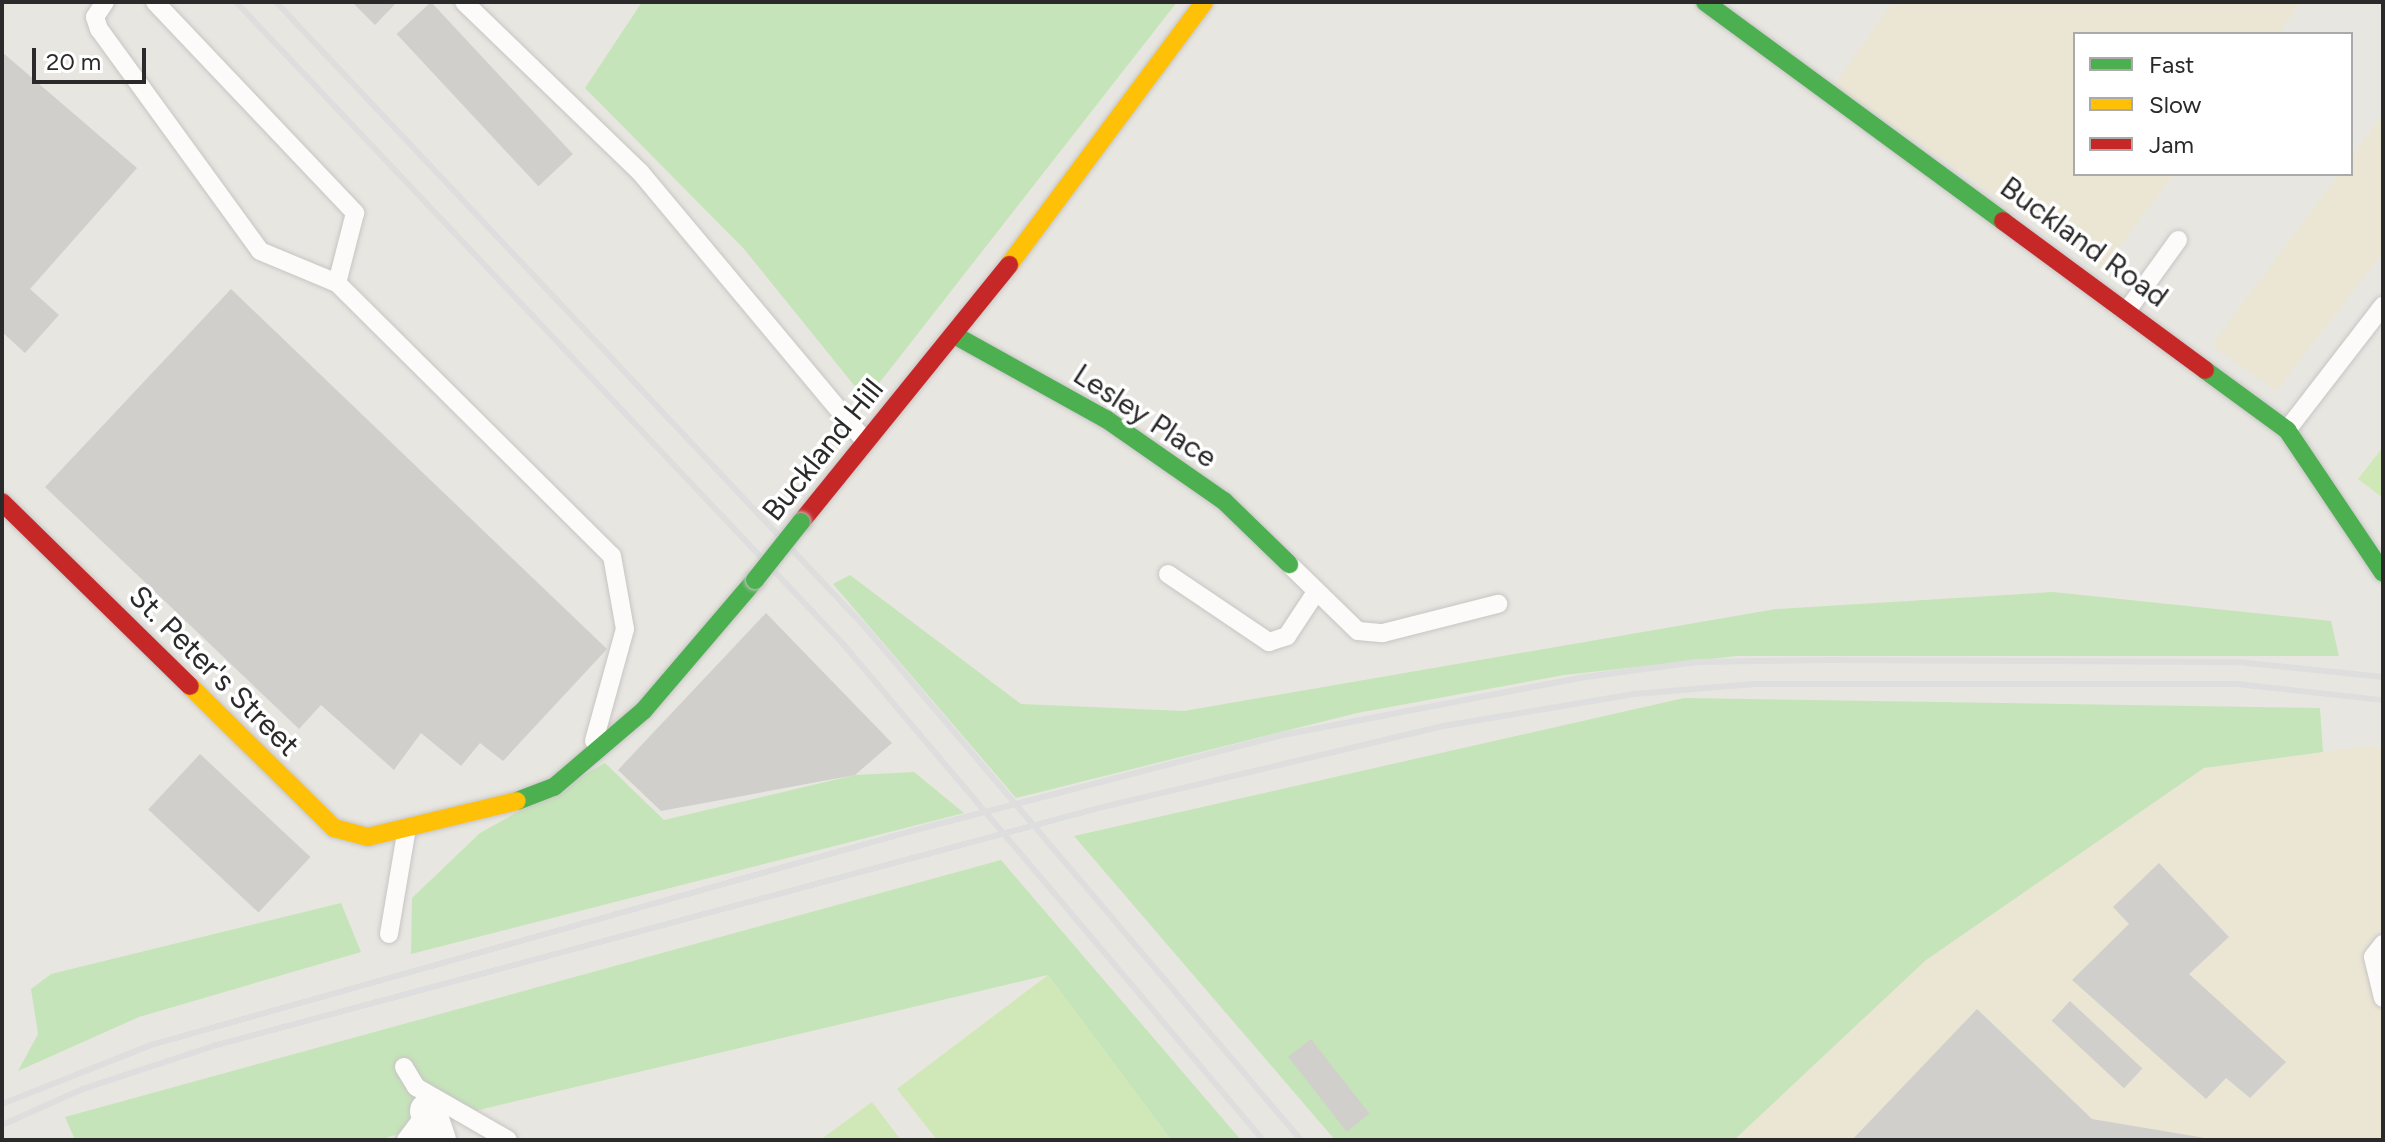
<!DOCTYPE html>
<html>
<head>
<meta charset="utf-8">
<style>
	body { margin:0 }
	#map { position:relative; width:2385px; height:1142px; overflow:hidden; background:#e8e6e0; font-family:Figtree,sans-serif }
	div>[style] { position:absolute }
	.education>* { inset:0; background:#ebe6d4 }
	.green>* { inset:0; background:#c6e4b9 }
	.pitch>* { inset:0; background:#d0e8b7 }
	.building>* { inset:0; background:#d1cfcb; transform-origin:0 0 }
	.roads { filter:drop-shadow(0 0 2px #c6c5c5) drop-shadow(0 0 2px #c6c5c5) }
	.lane>* { height:18px; margin:-9px; padding:0 9px; transform-origin:9px; border-radius:9px; background:#fcfbfa }
	.street>* { height:36px; margin:-18px; padding:0 18px; transform-origin:18px; border-radius:18px; background:#fcfbfa }
	.fast>* { height:18px; margin:-9px; padding:0 9px; transform-origin:9px; border-radius:9px; background:#4caf50 }
	.slow>* { height:18px; margin:-9px; padding:0 9px; transform-origin:9px; border-radius:9px; background:#ffc107 }
	.jam>* { height:18px; margin:-9px; padding:0 9px; transform-origin:9px; border-radius:9px; background:#c62828 }
	.rail>* { height:6px; margin:-3px; padding:0 3px; transform-origin:3px; border-radius:3px; background:#dedede }
	.bridges { filter:drop-shadow(0 0 2px #c6c5c5) drop-shadow(0 0 2px #c6c5c5) }
	.fast-bridge>* { height:18px; margin:-9px; padding:0 9px; transform-origin:9px; border-radius:9px; background:#4caf50 }
	span { translate:-50% -50%; white-space:nowrap; text-align:center; line-height:1.15; -webkit-text-stroke:7px #fff; paint-order:stroke }
	.street-label { font-size:30px; color:#2a2a2a }
	.frame { position:absolute; inset:0; border:4px solid #2a2a2a; pointer-events:none }
	.legend { position:absolute; left:2073px; top:32px; width:280px; height:144px; box-sizing:border-box; background:#fff; border:2px solid #aaa; margin:0; padding:10px 14px; list-style:none; font-size:24px; color:#2a2a2a }
	.legend li { display:flex; align-items:center; gap:16px; height:40px }
	.legend b { width:40px; border:2px solid #aaa }
	.scale { position:absolute; left:32px; top:48px; width:114px; height:36px; box-sizing:border-box; border:4px solid #2a2a2a; border-top:0; padding-left:10px; font-size:24px; line-height:28px; white-space:nowrap; color:#2a2a2a; -webkit-text-stroke:6px #fff; paint-order:stroke }
</style>
</head>
<body>
<div id="map">
	<div class="education">
		<i style="clip-path:polygon(1893px 2px,2302px 2px,2278px 34px,2075px 34px,2075px 174px,2174px 174px,2102px 269px,1834px 85px)"></i>
		<i style="clip-path:polygon(2383px 114px,2383px 253px,2276px 391px,2212px 345px,2339px 174px,2351px 174px,2351px 157px)"></i>
		<i style="clip-path:polygon(2368px 746px,2383px 749px,2383px 1140px,1734px 1140px,1926px 960px,2204px 768px)"></i>
	</div>
	<div class="green">
		<i style="clip-path:polygon(642px 2px,1177px 2px,866px 400px,744px 249px,585px 88px)"></i>
		<i style="clip-path:polygon(850px 575px,1021px 704px,1184px 711px,1776px 609px,2053px 592px,2331px 621px,2339px 656px,1737px 656px,1564px 675px,1357px 713px,1016px 798px,833px 584px)"></i>
		<i style="clip-path:polygon(1684px 698px,2320px 708px,2323px 752px,2204px 768px,1926px 960px,1734px 1140px,1335px 1140px,1074px 836px)"></i>
		<i style="clip-path:polygon(605px 763px,664px 820px,855px 775px,914px 772px,964px 813px,411px 954px,412px 898px,480px 833px)"></i>
		<i style="clip-path:polygon(1001px 860px,1241px 1140px,1171px 1140px,1048px 975px,445px 1118px,380px 1140px,75px 1140px,65px 1117px)"></i>
		<i style="clip-path:polygon(341px 903px,361px 952px,139px 1017px,18px 1071px,38px 1034px,31px 989px,51px 974px)"></i>
	</div>
	<div class="pitch">
		<i style="clip-path:polygon(2383px 447px,2383px 498px,2358px 479px)"></i>
		<i style="clip-path:polygon(1048px 975px,1171px 1140px,937px 1140px,897px 1089px)"></i>
		<i style="clip-path:polygon(872px 1102px,901px 1140px,820px 1140px)"></i>
	</div>
	<div class="building">
		<i style="clip-path:polygon(352px 2px,397px 2px,375px 25px)"></i>
		<i style="left:431px;top:2px;width:208px;height:47px;rotate:47deg"></i>
		<i style="clip-path:polygon(2px 52px,137px 168px,30px 289px,59px 315px,25px 353px,2px 332px)"></i>
		<i style="clip-path:polygon(231px 289px,607px 649px,503px 761px,480px 743px,461px 766px,421px 733px,394px 770px,321px 705px,299px 729px,45px 487px)"></i>
		<i style="clip-path:polygon(766px 613px,892px 743px,855px 775px,661px 811px,618px 770px)"></i>
		<i style="left:200px;top:754px;width:151px;height:76px;rotate:43deg"></i>
		<i style="clip-path:polygon(2159px 863px,2229px 937px,2189px 974px,2286px 1062px,2250px 1098px,2226px 1078px,2206px 1099px,2072px 980px,2129px 924px,2113px 907px)"></i>
		<i style="left:2070px;top:1001px;width:99px;height:27px;rotate:43deg"></i>
		<i style="clip-path:polygon(1977px 1009px,2092px 1119px,2217px 1140px,1852px 1140px)"></i>
		<i style="left:1311px;top:1039px;width:95px;height:29px;rotate:52deg"></i>
	</div>
	<div class="roads">
		<div class="lane">
			<i style="left:105px;top:2px;width:18px;rotate:124deg"></i>
			<i style="left:95px;top:17px;width:13px;rotate:72deg"></i>
			<i style="left:99px;top:29px;width:274px;rotate:54deg"></i>
			<i style="left:260px;top:251px;width:83px;rotate:22.6deg"></i>
			<i style="left:337px;top:283px;width:387px;rotate:44.8deg"></i>
			<i style="left:612px;top:556px;width:74px;rotate:79.9deg"></i>
			<i style="left:625px;top:629px;width:116px;rotate:105.5deg"></i>
			<i style="left:155px;top:2px;width:291px;rotate:46.5deg"></i>
			<i style="left:355px;top:213px;width:72px;rotate:104.4deg"></i>
			<i style="left:464px;top:2px;width:245px;rotate:44deg"></i>
			<i style="left:640px;top:172px;width:348px;rotate:50.1deg"></i>
			<i style="left:2129px;top:308px;width:84px;rotate:-54.2deg"></i>
			<i style="left:2287px;top:430px;width:157px;rotate:-52.3deg"></i>
			<i style="left:1289px;top:564px;width:96px;rotate:44.2deg"></i>
			<i style="left:1358px;top:631px;width:25px;rotate:5deg"></i>
			<i style="left:1383px;top:633px;width:119px;rotate:-14.2deg"></i>
			<i style="left:1168px;top:574px;width:122px;rotate:34deg"></i>
			<i style="left:1269px;top:642px;width:19px;rotate:-18deg"></i>
			<i style="left:1287px;top:636px;width:53px;rotate:-56.6deg"></i>
			<i style="left:389px;top:934px;width:102px;rotate:-80.4deg"></i>
			<i style="left:2383px;top:944px;width:16px;rotate:128deg"></i>
			<i style="left:2373px;top:957px;width:42px;rotate:76.3deg"></i>
			<i style="left:404px;top:1067px;width:23px;rotate:59deg"></i>
			<i style="left:416px;top:1087px;width:106px;rotate:29.9deg"></i>
			<i style="left:406px;top:1140px;width:36px;rotate:-53deg"></i>
		</div>
		<div class="street">
			<i style="left:428px;top:1111px;width:31px;rotate:71deg"></i>
		</div>
		<div class="fast">
			<i style="left:1705px;top:2px;width:370px;rotate:36.3deg"></i>
			<i style="left:956px;top:336px;width:171px;rotate:29deg"></i>
			<i style="left:1106px;top:419px;width:144px;rotate:34.8deg"></i>
			<i style="left:1224px;top:501px;width:91px;rotate:44.1deg"></i>
			<i style="left:2205px;top:370px;width:102px;rotate:36.2deg"></i>
			<i style="left:2287px;top:430px;width:172px;rotate:56.1deg"></i>
			<i style="left:517px;top:801px;width:40px;rotate:-21deg"></i>
			<i style="left:554px;top:787px;width:118px;rotate:-40.5deg"></i>
			<i style="left:644px;top:710px;width:171px;rotate:-49.5deg"></i>
		</div>
		<div class="slow">
			<i style="left:1009px;top:265px;width:327px;rotate:-53.4deg"></i>
			<i style="left:190px;top:686px;width:202px;rotate:44.6deg"></i>
			<i style="left:334px;top:828px;width:35px;rotate:15deg"></i>
			<i style="left:368px;top:837px;width:153px;rotate:-13.6deg"></i>
		</div>
		<div class="jam">
			<i style="left:2003px;top:221px;width:251px;rotate:36.4deg"></i>
			<i style="left:2px;top:502px;width:263px;rotate:44.4deg"></i>
			<i style="left:801px;top:522px;width:331px;rotate:-51deg"></i>
		</div>
	</div>
	<div class="rail">
		<i style="left:236px;top:2px;width:885px;rotate:46.6deg"></i>
		<i style="left:844px;top:645px;width:649px;rotate:49.75deg"></i>
		<i style="left:276px;top:2px;width:859px;rotate:46.7deg"></i>
		<i style="left:865px;top:627px;width:673px;rotate:49.64deg"></i>
		<i style="left:2px;top:1104px;width:160px;rotate:-21.6deg"></i>
		<i style="left:151px;top:1045px;width:798px;rotate:-15.71deg"></i>
		<i style="left:919px;top:829px;width:376px;rotate:-14.5deg"></i>
		<i style="left:1283px;top:735px;width:300px;rotate:-10.9deg"></i>
		<i style="left:1578px;top:678px;width:120px;rotate:-7.7deg"></i>
		<i style="left:1697px;top:662px;width:129px;rotate:-0.9deg"></i>
		<i style="left:1826px;top:660px;width:412px;rotate:0.3deg"></i>
		<i style="left:2238px;top:662px;width:146px;rotate:5.9deg"></i>
		<i style="left:2px;top:1125px;width:89px;rotate:-24deg"></i>
		<i style="left:83px;top:1089px;width:137px;rotate:-18.3deg"></i>
		<i style="left:213px;top:1046px;width:917px;rotate:-15.04deg"></i>
		<i style="left:1099px;top:808px;width:354px;rotate:-13.4deg"></i>
		<i style="left:1443px;top:726px;width:194px;rotate:-9.5deg"></i>
		<i style="left:1634px;top:694px;width:121px;rotate:-4.7deg"></i>
		<i style="left:1755px;top:684px;width:482px"></i>
		<i style="left:2237px;top:684px;width:147px;rotate:6.3deg"></i>
	</div>
	<div class="bridges">
		<div class="fast-bridge">
			<i style="left:755px;top:580px;width:74px;rotate:-51.6deg"></i>
		</div>
	</div>
	<div class="street-label">
		<span style="left:2084px;top:242px;rotate:36deg">Buckland Road</span>
		<span style="left:1145px;top:416px;rotate:33deg">Lesley Place</span>
		<span style="left:823px;top:450px;rotate:-51deg">Buckland Hill</span>
		<span style="left:214px;top:671px;rotate:45deg">St. Peter's Street</span>
	</div>
	<div class="frame"></div>
	<ul class="legend">
	<li><b style="height:10px;background:#4caf50"></b>Fast</li>
	<li><b style="height:10px;background:#ffc107"></b>Slow</li>
	<li><b style="height:10px;background:#c62828"></b>Jam</li>
	</ul>
	<div class="scale">20 m</div>
</div>
</body>
</html>
